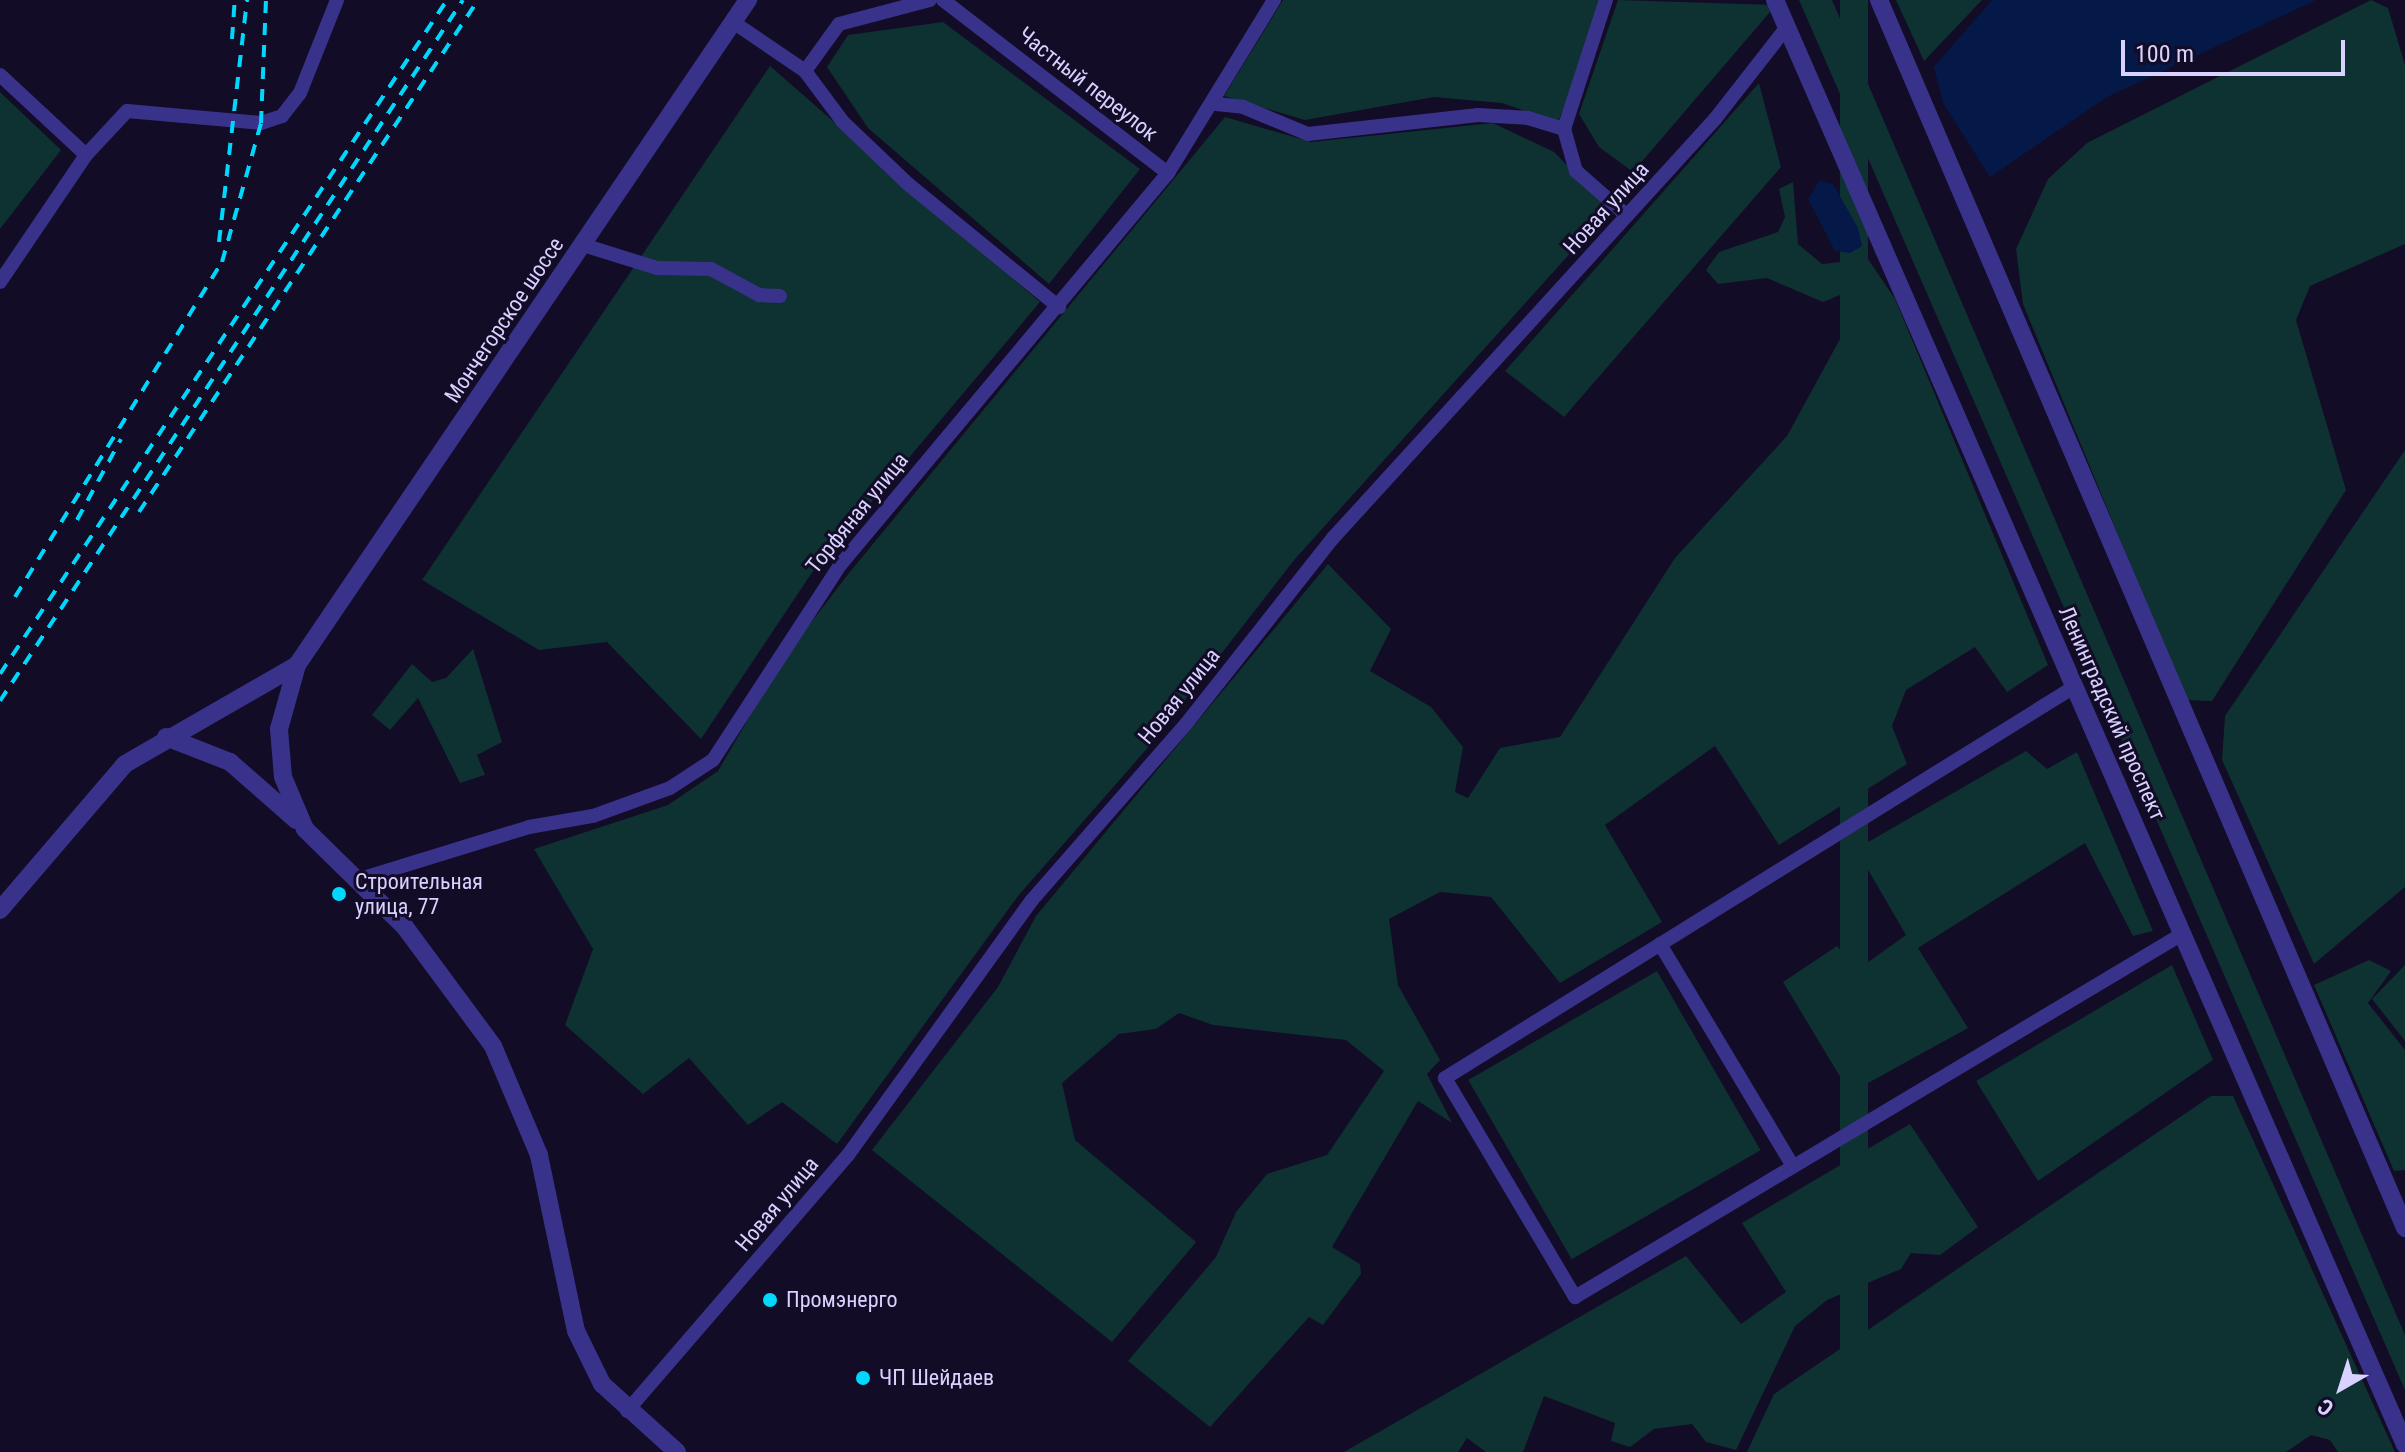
<!DOCTYPE html>
<html>
<head>
<meta charset="utf-8">
<style>
	body { margin:0 }
	#map { position:relative; width:2405px; height:1452px; overflow:hidden; background:#120c26; font-family:"Roboto Condensed",sans-serif }
	div>[style] { position:absolute }
	.green>* { inset:0; background:#0e3131; transform-origin:0 0 }
	.water>* { inset:0; background:#041947 }
	.minor>* { height:14px; margin:-7px; padding:0 7px; transform-origin:7px; border-radius:7px; background:#39328a }
	.tertiary>* { height:18px; margin:-9px; padding:0 9px; transform-origin:9px; border-radius:9px; background:#39328a }
	.rail>* { height:4px; margin-top:-2px; transform-origin:0; background:repeating-linear-gradient(90deg,#00d7fc 0 12px,transparent 0 22px) }
	.dots>* { width:22px; height:22px; translate:-50% -50%; box-sizing:border-box; border:4px solid #120c26; border-radius:50% }
	span { translate:-50% -50%; white-space:nowrap; text-align:center; line-height:1.15; -webkit-text-stroke:6px #120c26; paint-order:stroke }
	.street-label { font-size:22px; color:#d9d1ff }
	.poi-label { font-size:22px; color:#d9d1ff }
	.left { translate:0 -50%; text-align:left }
	.north { position:absolute; left:2301px; top:1348px; width:80px; height:80px; -webkit-text-stroke:6px #120c26; paint-order:stroke; rotate:219deg; font-size:22px; font-weight:700; line-height:32px; text-align:center; color:#d9d1ff }
	.north::after { content:''; display:block; margin:auto; width:28px; height:36px; background:#d9d1ff; clip-path:polygon(50% 0,100% 100%,50% 72%,0 100%) }
	.scale { position:absolute; left:2121px; top:40px; width:224px; height:36px; box-sizing:border-box; border:4px solid #d9d1ff; border-top:0; padding-left:10px; font-size:24px; line-height:28px; white-space:nowrap; color:#d9d1ff; -webkit-text-stroke:6px #120c26; paint-order:stroke }
</style>
</head>
<body>
<div id="map">
	<div class="green">
		<i style="clip-path:polygon(1283px 0,1599px 0,1595px 32px,1558px 122px,1502px 103px,1434px 97px,1305px 120px,1224px 96px)"></i>
		<i style="clip-path:polygon(1618px 0,1776px 5px,1633px 172px,1599px 147px,1579px 114px)"></i>
		<i style="clip-path:polygon(1799px 0,1832px 0,2405px 1335px,2405px 1390px)"></i>
		<i style="left:1840px;top:0;width:28px;height:1427px"></i>
		<i style="clip-path:polygon(1896px 0,1982px 0,1924px 61px)"></i>
		<i style="clip-path:polygon(2371px 0,2388px 8px,2405px 65px,2405px 244px,2310px 286px,2296px 320px,2346px 490px,2212px 701px,2186px 700px,2023px 304px,2016px 249px,2048px 179px,2087px 143px)"></i>
		<i style="clip-path:polygon(943px 22px,1140px 169px,1049px 284px,868px 128px,827px 67px,848px 35px)"></i>
		<i style="clip-path:polygon(770px 66px,1040px 302px,811px 574px,701px 739px,607px 642px,539px 650px,422px 580px)"></i>
		<i style="clip-path:polygon(1759px 83px,1781px 167px,1564px 417px,1505px 371px)"></i>
		<i style="clip-path:polygon(0 92px,61px 150px,0 229px)"></i>
		<i style="clip-path:polygon(1225px 117px,1311px 142px,1493px 123px,1554px 152px,1610px 209px,1295px 559px,1151px 744px,1018px 896px,837px 1144px,782px 1102px,748px 1125px,689px 1058px,643px 1094px,565px 1025px,593px 949px,534px 849px,668px 805px,718px 771px,783px 659px,849px 573px)"></i>
		<i style="clip-path:polygon(1793px 182px,1798px 244px,1822px 264px,1868px 259px,1895px 299px,2048px 665px,2007px 692px,1975px 647px,1906px 690px,1892px 726px,1907px 764px,1779px 845px,1715px 746px,1605px 825px,1662px 922px,1560px 983px,1491px 897px,1440px 892px,1389px 919px,1398px 985px,1440px 1060px,1427px 1074px,1452px 1123px,1418px 1101px,1332px 1247px,1360px 1264px,1361px 1274px,1323px 1325px,1309px 1317px,1210px 1427px,1128px 1361px,1216px 1257px,1236px 1212px,1267px 1174px,1327px 1155px,1384px 1071px,1346px 1040px,1213px 1025px,1179px 1013px,1156px 1029px,1119px 1034px,1062px 1083px,1075px 1140px,1196px 1242px,1112px 1342px,872px 1150px,998px 987px,1036px 916px,1328px 564px,1391px 629px,1370px 671px,1431px 707px,1463px 747px,1455px 792px,1468px 798px,1500px 748px,1560px 737px,1675px 558px,1787px 436px,1858px 306px,1847px 292px,1823px 302px,1767px 278px,1718px 284px,1706px 270px,1719px 252px,1778px 232px,1785px 217px,1779px 189px)"></i>
		<i style="clip-path:polygon(2405px 450px,2405px 887px,2314px 964px,2222px 760px,2225px 716px)"></i>
		<i style="clip-path:polygon(473px 649px,502px 742px,477px 755px,485px 775px,460px 783px,418px 698px,390px 730px,372px 715px,412px 664px,432px 682px,446px 678px)"></i>
		<i style="clip-path:polygon(2026px 751px,2047px 769px,2077px 752px,2153px 931px,2133px 936px,2085px 843px,1918px 948px,1968px 1028px,1850px 1093px,1783px 982px,1837px 946px,1857px 970px,1906px 935px,1856px 849px)"></i>
		<i style="clip-path:polygon(2369px 960px,2391px 971px,2368px 1003px,2405px 1050px,2405px 1170px,2394px 1171px,2314px 985px)"></i>
		<i style="clip-path:polygon(2172px 965px,2213px 1060px,2038px 1181px,1976px 1081px)"></i>
		<i style="clip-path:polygon(2405px 965px,2405px 1041px,2372px 999px)"></i>
		<i style="left:1657px;top:971px;width:207px;height:218px;rotate:60deg"></i>
		<i style="clip-path:polygon(2211px 1096px,2233px 1096px,2395px 1452px,2338px 1452px,2330px 1440px,2311px 1435px,2286px 1452px,1747px 1452px,1774px 1394px)"></i>
		<i style="clip-path:polygon(1910px 1124px,1978px 1227px,1940px 1255px,1911px 1253px,1901px 1269px,1827px 1300px,1795px 1326px,1736px 1450px,1706px 1442px,1692px 1424px,1654px 1429px,1630px 1447px,1611px 1441px,1615px 1423px,1544px 1396px,1523px 1452px,1486px 1452px,1467px 1438px,1458px 1452px,1344px 1452px,1686px 1256px,1741px 1324px,1786px 1292px,1742px 1223px)"></i>
	</div>
	<div class="water">
		<i style="clip-path:polygon(1992px 0,2316px 0,2107px 97px,1990px 177px,1943px 103px,1934px 67px)"></i>
		<i style="clip-path:polygon(1819px 181px,1833px 184px,1858px 228px,1862px 246px,1850px 253px,1835px 251px,1808px 199px)"></i>
	</div>
	<div class="minor">
		<i style="left:943px;top:0;width:284px;rotate:37.6deg"></i>
		<i style="left:733px;top:22px;width:87px;rotate:34.2deg"></i>
		<i style="left:805px;top:71px;width:64px;rotate:53.3deg"></i>
		<i style="left:843px;top:122px;width:90px;rotate:43.6deg"></i>
		<i style="left:908px;top:184px;width:195px;rotate:39.2deg"></i>
		<i style="left:805px;top:71px;width:58px;rotate:-54.1deg"></i>
		<i style="left:839px;top:24px;width:94px;rotate:-14.8deg"></i>
		<i style="left:0;top:75px;width:117px;rotate:42.9deg"></i>
		<i style="left:1216px;top:104px;width:27px;rotate:6deg"></i>
		<i style="left:1243px;top:107px;width:70px;rotate:22.6deg"></i>
		<i style="left:1308px;top:134px;width:171px;rotate:-6.4deg"></i>
		<i style="left:1478px;top:115px;width:50px;rotate:3.4deg"></i>
		<i style="left:1528px;top:118px;width:38px;rotate:17deg"></i>
		<i style="left:1564px;top:129px;width:44px;rotate:74.1deg"></i>
		<i style="left:1576px;top:171px;width:67px;rotate:41.3deg"></i>
		<i style="left:1564px;top:129px;width:136px;rotate:-72deg"></i>
		<i style="left:583px;top:245px;width:77px;rotate:17.3deg"></i>
		<i style="left:657px;top:268px;width:54px;rotate:1.1deg"></i>
		<i style="left:711px;top:269px;width:55px;rotate:28.4deg"></i>
		<i style="left:759px;top:295px;width:21px;rotate:3deg"></i>
		<i style="left:0;top:282px;width:153px;rotate:-55.9deg"></i>
		<i style="left:86px;top:155px;width:60px;rotate:-47deg"></i>
		<i style="left:127px;top:111px;width:135px;rotate:5.1deg"></i>
		<i style="left:261px;top:123px;width:22px;rotate:-18deg"></i>
		<i style="left:282px;top:116px;width:29px;rotate:-52deg"></i>
		<i style="left:300px;top:93px;width:100px;rotate:-68.3deg"></i>
		<i style="left:2074px;top:687px;width:741px;rotate:148.13deg"></i>
		<i style="left:1445px;top:1078px;width:255px;rotate:59.3deg"></i>
		<i style="left:1575px;top:1297px;width:707px;rotate:-30.88deg"></i>
		<i style="left:357px;top:880px;width:180px;rotate:-17.1deg"></i>
		<i style="left:529px;top:827px;width:65px;rotate:-9.8deg"></i>
		<i style="left:593px;top:816px;width:82px;rotate:-20deg"></i>
		<i style="left:670px;top:788px;width:51px;rotate:-33.1deg"></i>
		<i style="left:713px;top:760px;width:234px;rotate:-56.9deg"></i>
		<i style="left:841px;top:564px;width:510px;rotate:-50.09deg"></i>
		<i style="left:1168px;top:173px;width:203px;rotate:-58.5deg"></i>
		<i style="left:1660px;top:944px;width:259px;rotate:59.1deg"></i>
		<i style="left:627px;top:1411px;width:338px;rotate:-49.2deg"></i>
		<i style="left:848px;top:1155px;width:314px;rotate:-54.2deg"></i>
		<i style="left:1032px;top:900px;width:234px;rotate:-48.8deg"></i>
		<i style="left:1186px;top:724px;width:237px;rotate:-51.7deg"></i>
		<i style="left:1333px;top:538px;width:567px;rotate:-47.64deg"></i>
		<i style="left:1715px;top:119px;width:117px;rotate:-52deg"></i>
	</div>
	<div class="tertiary">
		<i style="left:1775px;top:0;width:1576px;rotate:66.44deg"></i>
		<i style="left:1879px;top:0;width:1336px;rotate:66.81deg"></i>
		<i style="left:166px;top:737px;width:69px;rotate:21.3deg"></i>
		<i style="left:230px;top:762px;width:88px;rotate:41.3deg"></i>
		<i style="left:0;top:910px;width:192px;rotate:-49.4deg"></i>
		<i style="left:125px;top:764px;width:198px;rotate:-29.9deg"></i>
		<i style="left:677px;top:1452px;width:101px;rotate:-137.8deg"></i>
		<i style="left:602px;top:1384px;width:59px;rotate:-116.1deg"></i>
		<i style="left:576px;top:1331px;width:180px;rotate:-101.9deg"></i>
		<i style="left:539px;top:1155px;width:118px;rotate:-112.9deg"></i>
		<i style="left:493px;top:1046px;width:148px;rotate:-126.5deg"></i>
		<i style="left:405px;top:927px;width:140px;rotate:-135.6deg"></i>
		<i style="left:305px;top:829px;width:56px;rotate:-112.9deg"></i>
		<i style="left:283px;top:777px;width:48px;rotate:-94.8deg"></i>
		<i style="left:279px;top:729px;width:66px;rotate:-74.3deg"></i>
		<i style="left:297px;top:665px;width:804px;rotate:-55.86deg"></i>
	</div>
	<div class="rail">
		<i style="left:232px;top:39px;width:39px;rotate:-86deg"></i>
		<i style="left:219px;top:242px;width:244px;rotate:-83.4deg"></i>
		<i style="left:139px;top:512px;width:614px;rotate:-56.49deg"></i>
		<i style="left:77px;top:520px;width:92px;rotate:-61.5deg"></i>
		<i style="left:15px;top:597px;width:394px;rotate:-58.3deg"></i>
		<i style="left:222px;top:262px;width:144px;rotate:-74.3deg"></i>
		<i style="left:261px;top:123px;width:123px;rotate:-87.7deg"></i>
		<i style="left:0;top:674px;width:809px;rotate:-56.45deg"></i>
		<i style="left:0;top:701px;width:840px;rotate:-56.56deg"></i>
	</div>
	<div class="dots">
		<i style="left:339px;top:894px;background:#00d7fc"></i>
		<i style="left:770px;top:1300px;background:#00d7fc"></i>
		<i style="left:863px;top:1378px;background:#00d7fc"></i>
	</div>
	<div class="street-label">
		<span style="left:1088px;top:84px;rotate:38deg">Частный переулок</span>
		<span style="left:1606px;top:208px;rotate:-48deg">Новая улица</span>
		<span style="left:504px;top:320px;rotate:-56deg">Мончегорское шоссе</span>
		<span style="left:857px;top:513px;rotate:-51deg">Торфяная улица</span>
		<span style="left:1179px;top:696px;rotate:-51deg">Новая улица</span>
		<span style="left:2112px;top:713px;rotate:66deg">Ленинградский проспект</span>
		<span style="left:777px;top:1204px;rotate:-50deg">Новая улица</span>
	</div>
	<div class="poi-label">
		<span class="left" style="left:355px;top:894px">Строительная<br>улица, 77</span>
		<span class="left" style="left:786px;top:1300px">Промэнерго</span>
		<span class="left" style="left:879px;top:1378px">ЧП Шейдаев</span>
	</div>
	<div class="north">С</div>
	<div class="scale">100 m</div>
</div>
</body>
</html>
